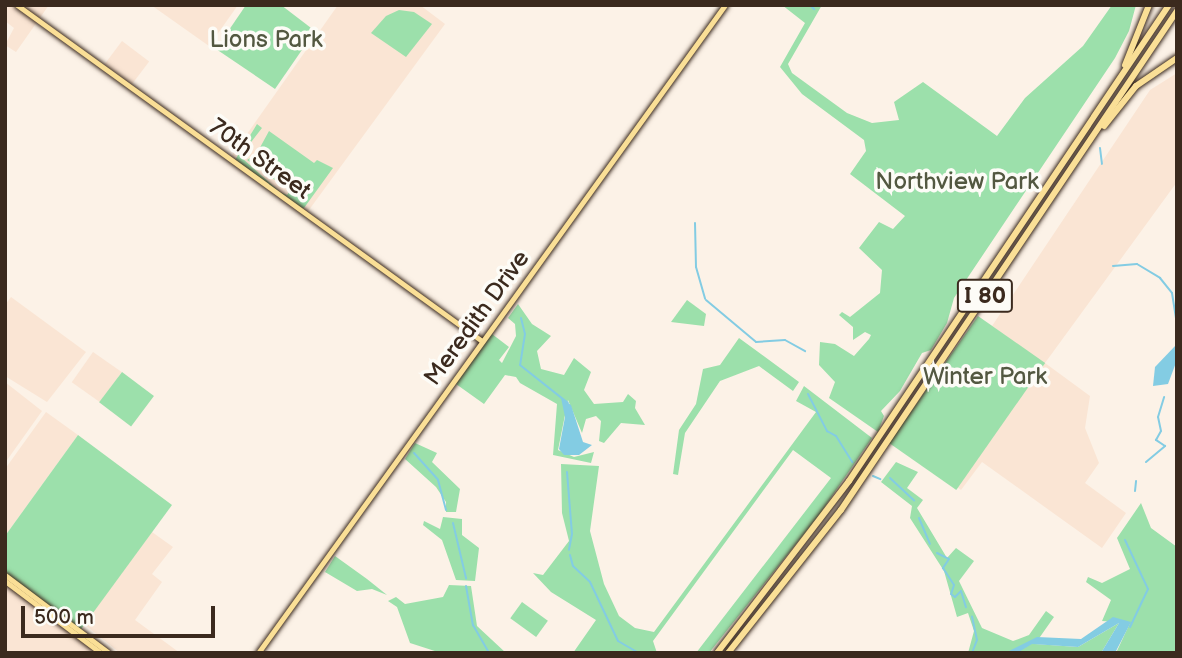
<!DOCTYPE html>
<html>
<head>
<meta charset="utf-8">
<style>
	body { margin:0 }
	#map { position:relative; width:1182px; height:658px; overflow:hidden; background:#fcf2e7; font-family:"Balsamiq Sans",sans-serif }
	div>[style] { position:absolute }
	.built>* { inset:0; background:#fae5d4; transform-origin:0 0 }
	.green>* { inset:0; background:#9ce0ab; transform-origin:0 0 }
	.water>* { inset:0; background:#83cce3 }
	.stream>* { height:2px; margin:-1px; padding:0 1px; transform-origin:1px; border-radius:1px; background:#83cce3 }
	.roads { filter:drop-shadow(0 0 2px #3b2a1e) drop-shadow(0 0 2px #3b2a1e) }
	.major>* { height:5px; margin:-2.5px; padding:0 2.5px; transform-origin:2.5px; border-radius:2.5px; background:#fadf96 }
	.highway>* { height:6px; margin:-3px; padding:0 3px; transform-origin:3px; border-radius:3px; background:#fadf96 }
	span { translate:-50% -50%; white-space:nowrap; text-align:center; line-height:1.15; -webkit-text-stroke:7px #fdfcf7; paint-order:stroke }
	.shield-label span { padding:2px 5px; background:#fdfcf7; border:2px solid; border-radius:5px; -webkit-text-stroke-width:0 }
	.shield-label { font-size:23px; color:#3b2a1e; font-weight:700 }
	.park-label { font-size:24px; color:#535841 }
	.street-label { font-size:24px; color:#3b2a1e }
	.frame { position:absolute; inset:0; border:7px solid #3b2a1e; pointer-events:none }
	.scale { position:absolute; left:21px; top:606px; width:194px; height:32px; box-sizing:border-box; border:4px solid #3b2a1e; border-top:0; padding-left:9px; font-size:21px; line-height:24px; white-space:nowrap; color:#3b2a1e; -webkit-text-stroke:5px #fdfcf7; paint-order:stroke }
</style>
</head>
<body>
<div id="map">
	<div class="built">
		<i style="clip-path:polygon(5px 5px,49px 5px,16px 52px,5px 45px,14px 28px,5px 21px)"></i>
		<i style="clip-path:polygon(151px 5px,238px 5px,209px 46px)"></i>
		<i style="clip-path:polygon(338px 5px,420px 5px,445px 24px,306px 214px,230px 158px)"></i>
		<i style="left:122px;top:41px;width:34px;height:29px;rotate:37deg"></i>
		<i style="clip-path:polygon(1177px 73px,1177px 182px,1045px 363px,1090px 396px,1085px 428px,1099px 463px,1085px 483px,1126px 513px,1102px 548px,982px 462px,961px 490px,956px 486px,1044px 364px,992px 326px,1150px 90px)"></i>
		<i style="clip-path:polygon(11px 297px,86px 352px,47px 402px,5px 376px,5px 305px)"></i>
		<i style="left:93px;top:352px;width:35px;height:37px;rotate:35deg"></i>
		<i style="clip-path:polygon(5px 382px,42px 411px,5px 463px)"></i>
		<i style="clip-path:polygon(46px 412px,78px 435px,5px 536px,5px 469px)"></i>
		<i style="clip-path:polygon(152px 532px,173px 547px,152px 574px,162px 582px,135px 620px,180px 653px,120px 653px,84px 624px)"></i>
		<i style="clip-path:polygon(5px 581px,101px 653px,5px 653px)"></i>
	</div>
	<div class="green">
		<i style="clip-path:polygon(246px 5px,281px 5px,315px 31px,275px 89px,216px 49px)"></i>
		<i style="clip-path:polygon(782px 5px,822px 5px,788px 64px,792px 73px,847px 113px,872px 123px,899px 120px,894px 102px,923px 82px,997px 136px,1025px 98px,1083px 46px,1112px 5px,1136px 5px,1129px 31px,1115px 58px,954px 298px,947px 323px,931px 350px,922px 353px,900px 391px,881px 411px,884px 416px,878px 432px,829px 398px,835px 382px,819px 365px,820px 342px,835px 344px,854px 356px,869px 339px,871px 335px,865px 332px,853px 340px,853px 327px,839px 315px,842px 312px,850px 317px,880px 293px,882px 270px,859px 248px,879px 222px,893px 229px,905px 216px,850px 174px,866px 151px,864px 140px,802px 94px,780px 67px,805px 23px)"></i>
		<i style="clip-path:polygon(399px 10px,414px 12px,432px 24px,406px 57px,371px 33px,386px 16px)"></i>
		<i style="clip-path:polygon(257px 124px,262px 128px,245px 150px,243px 159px,280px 192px,287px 195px,290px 191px,247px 160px,257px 153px,269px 131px,314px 163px,317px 160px,333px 168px,304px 208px,302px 208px,235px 160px)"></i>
		<i style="clip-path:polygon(687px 300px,706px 314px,704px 326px,671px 322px)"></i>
		<i style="clip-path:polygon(518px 304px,532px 324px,551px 336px,537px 351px,541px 369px,564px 375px,574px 358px,591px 372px,584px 390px,594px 404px,623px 402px,628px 394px,636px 401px,635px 408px,645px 425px,621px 423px,604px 443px,599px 441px,601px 421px,596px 416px,586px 419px,582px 433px,568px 400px,558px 450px,574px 457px,594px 452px,591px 463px,553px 455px,557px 404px,520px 383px,516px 377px,505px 375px,484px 404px,456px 384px,492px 334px,509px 347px,499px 360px,502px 363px,516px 336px,515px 324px,508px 318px)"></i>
		<i style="left:978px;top:316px;width:82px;height:155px;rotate:35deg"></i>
		<i style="clip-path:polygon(739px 338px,799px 382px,793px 391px,759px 366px,720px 381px,685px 433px,678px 475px,673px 474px,679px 430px,696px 404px,703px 369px,720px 365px)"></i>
		<i style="left:122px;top:372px;width:40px;height:38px;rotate:37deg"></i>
		<i style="clip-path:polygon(804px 386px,872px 438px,819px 515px,709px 653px,696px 653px,831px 478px,793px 450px,653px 641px,657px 653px,573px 653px,596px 620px,551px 592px,533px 573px,543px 575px,569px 541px,562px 513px,561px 464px,599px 466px,590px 531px,604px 584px,619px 616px,635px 628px,654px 632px,816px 412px,796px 401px)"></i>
		<i style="clip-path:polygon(78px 435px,172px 505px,79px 632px,5px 575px,5px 536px)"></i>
		<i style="clip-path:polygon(415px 443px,437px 453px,432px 462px,460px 489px,456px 512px,446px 512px,446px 502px,436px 487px,405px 459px)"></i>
		<i style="clip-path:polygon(896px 462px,918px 472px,907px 488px,923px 500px,917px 508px,947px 558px,956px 548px,974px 561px,959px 581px,982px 628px,1013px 641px,1029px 635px,1046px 611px,1054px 617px,1035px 644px,1078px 647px,1119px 623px,1101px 653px,968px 653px,974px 631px,968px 613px,957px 617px,944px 571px,910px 518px,912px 506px,881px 482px)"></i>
		<i style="clip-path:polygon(1141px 503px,1151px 528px,1177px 547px,1177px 653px,1116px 653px,1130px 623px,1102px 621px,1111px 600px,1086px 582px,1088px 577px,1102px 583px,1130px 569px,1117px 538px)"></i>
		<i style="clip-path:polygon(443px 517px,462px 519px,462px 535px,479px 548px,475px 581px,456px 580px,442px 540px,423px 525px,424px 521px,440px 529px)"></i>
		<i style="clip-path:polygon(335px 556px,367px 579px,387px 595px,372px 589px,357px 591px,325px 572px)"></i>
		<i style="clip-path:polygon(449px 585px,471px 586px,477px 626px,506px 653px,441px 653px,410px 643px,397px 607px,388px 601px,396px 597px,405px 604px,443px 597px)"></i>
		<i style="left:522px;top:602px;width:32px;height:20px;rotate:36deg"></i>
	</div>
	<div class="water">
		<i style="clip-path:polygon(1176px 345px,1177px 360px,1168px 384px,1153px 386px,1155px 367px)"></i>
		<i style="clip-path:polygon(561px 398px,571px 405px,583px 442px,592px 445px,579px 455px,564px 455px,559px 449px,565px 417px)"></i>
		<i style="clip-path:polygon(1113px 617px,1131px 622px,1115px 653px,1101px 653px,1119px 623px,1078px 647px,1032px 644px,1017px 653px,1005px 653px,1037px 637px,1081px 639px)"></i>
	</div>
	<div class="stream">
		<i style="left:810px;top:5px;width:6px;rotate:45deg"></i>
		<i style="left:1100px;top:148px;width:16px;rotate:83deg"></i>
		<i style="left:695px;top:223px;width:44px;rotate:88.7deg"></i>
		<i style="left:696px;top:267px;width:33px;rotate:74deg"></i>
		<i style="left:1113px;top:266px;width:24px;rotate:-5deg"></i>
		<i style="left:1137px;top:264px;width:27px;rotate:31deg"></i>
		<i style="left:1160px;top:278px;width:19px;rotate:51deg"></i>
		<i style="left:1172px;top:293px;width:31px;rotate:81deg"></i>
		<i style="left:706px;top:300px;width:65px;rotate:40deg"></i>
		<i style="left:756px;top:342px;width:29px;rotate:-4deg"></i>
		<i style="left:785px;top:340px;width:23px;rotate:29deg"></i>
		<i style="left:521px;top:318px;width:16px;rotate:76deg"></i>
		<i style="left:525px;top:334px;width:31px;rotate:99deg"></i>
		<i style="left:520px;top:365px;width:61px;rotate:38.4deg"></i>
		<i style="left:808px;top:394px;width:42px;rotate:62.8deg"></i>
		<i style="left:827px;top:431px;width:10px;rotate:29deg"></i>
		<i style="left:836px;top:436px;width:31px;rotate:58deg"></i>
		<i style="left:414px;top:453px;width:36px;rotate:48deg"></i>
		<i style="left:438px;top:480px;width:31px;rotate:75deg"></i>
		<i style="left:1146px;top:462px;width:25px;rotate:-40deg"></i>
		<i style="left:1165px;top:446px;width:11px;rotate:-146deg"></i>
		<i style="left:1156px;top:440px;width:10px;rotate:-61deg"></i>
		<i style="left:1161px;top:431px;width:14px;rotate:-102deg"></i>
		<i style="left:1158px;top:417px;width:21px;rotate:-73deg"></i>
		<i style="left:567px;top:472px;width:62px;rotate:85.4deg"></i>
		<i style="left:572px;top:534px;width:16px;rotate:101deg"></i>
		<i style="left:873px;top:476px;width:8px;rotate:23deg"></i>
		<i style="left:890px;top:478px;width:33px;rotate:43deg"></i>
		<i style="left:1135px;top:491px;width:10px;rotate:-84deg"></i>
		<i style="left:919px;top:518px;width:28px;rotate:67deg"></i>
		<i style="left:453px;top:523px;width:57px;rotate:76.7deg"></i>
		<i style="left:1125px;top:540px;width:54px;rotate:64.9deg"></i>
		<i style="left:1148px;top:589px;width:42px;rotate:115.3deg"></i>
		<i style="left:937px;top:553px;width:13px;rotate:27deg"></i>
		<i style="left:949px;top:559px;width:11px;rotate:124deg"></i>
		<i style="left:943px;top:568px;width:20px;rotate:57deg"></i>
		<i style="left:954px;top:585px;width:9px;rotate:108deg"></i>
		<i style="left:951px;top:594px;width:5px;rotate:37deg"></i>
		<i style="left:955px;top:597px;width:8px;rotate:-45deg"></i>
		<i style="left:961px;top:591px;width:17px;rotate:73deg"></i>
		<i style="left:570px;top:555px;width:11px;rotate:75deg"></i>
		<i style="left:573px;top:566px;width:23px;rotate:43deg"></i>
		<i style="left:590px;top:582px;width:65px;rotate:64.6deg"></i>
		<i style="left:618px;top:641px;width:24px;rotate:30deg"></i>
		<i style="left:466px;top:586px;width:40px;rotate:80deg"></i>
		<i style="left:473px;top:625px;width:32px;rotate:60deg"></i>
		<i style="left:972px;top:653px;width:14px;rotate:-69deg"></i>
		<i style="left:977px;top:640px;width:24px;rotate:-102deg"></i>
	</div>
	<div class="roads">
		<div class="major">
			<i style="left:17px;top:5px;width:574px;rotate:35.85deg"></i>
			<i style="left:5px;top:575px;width:130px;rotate:36.9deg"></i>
			<i style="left:5px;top:581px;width:120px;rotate:36.9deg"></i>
			<i style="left:258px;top:653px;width:799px;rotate:-54.22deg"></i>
		</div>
		<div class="highway">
			<i style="left:1125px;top:65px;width:65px;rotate:-68.2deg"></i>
			<i style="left:1104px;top:126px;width:51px;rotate:-51.3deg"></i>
			<i style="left:1136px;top:86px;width:50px;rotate:-34.3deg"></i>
			<i style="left:717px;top:653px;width:217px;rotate:-52.5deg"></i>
			<i style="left:849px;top:481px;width:574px;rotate:-56.09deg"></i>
			<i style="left:728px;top:653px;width:182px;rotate:-51.7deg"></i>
			<i style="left:841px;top:510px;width:602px;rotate:-56.05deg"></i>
		</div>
	</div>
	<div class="shield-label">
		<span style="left:985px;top:296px">I 80</span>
	</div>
	<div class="park-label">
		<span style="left:266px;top:40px">Lions Park</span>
		<span style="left:957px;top:182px">Northview Park</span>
		<span style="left:985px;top:377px">Winter Park</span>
	</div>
	<div class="street-label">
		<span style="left:260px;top:159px;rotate:36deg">70th Street</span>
		<span style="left:477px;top:318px;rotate:-54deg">Meredith Drive</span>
	</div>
	<div class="frame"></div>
	<div class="scale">500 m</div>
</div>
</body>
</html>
